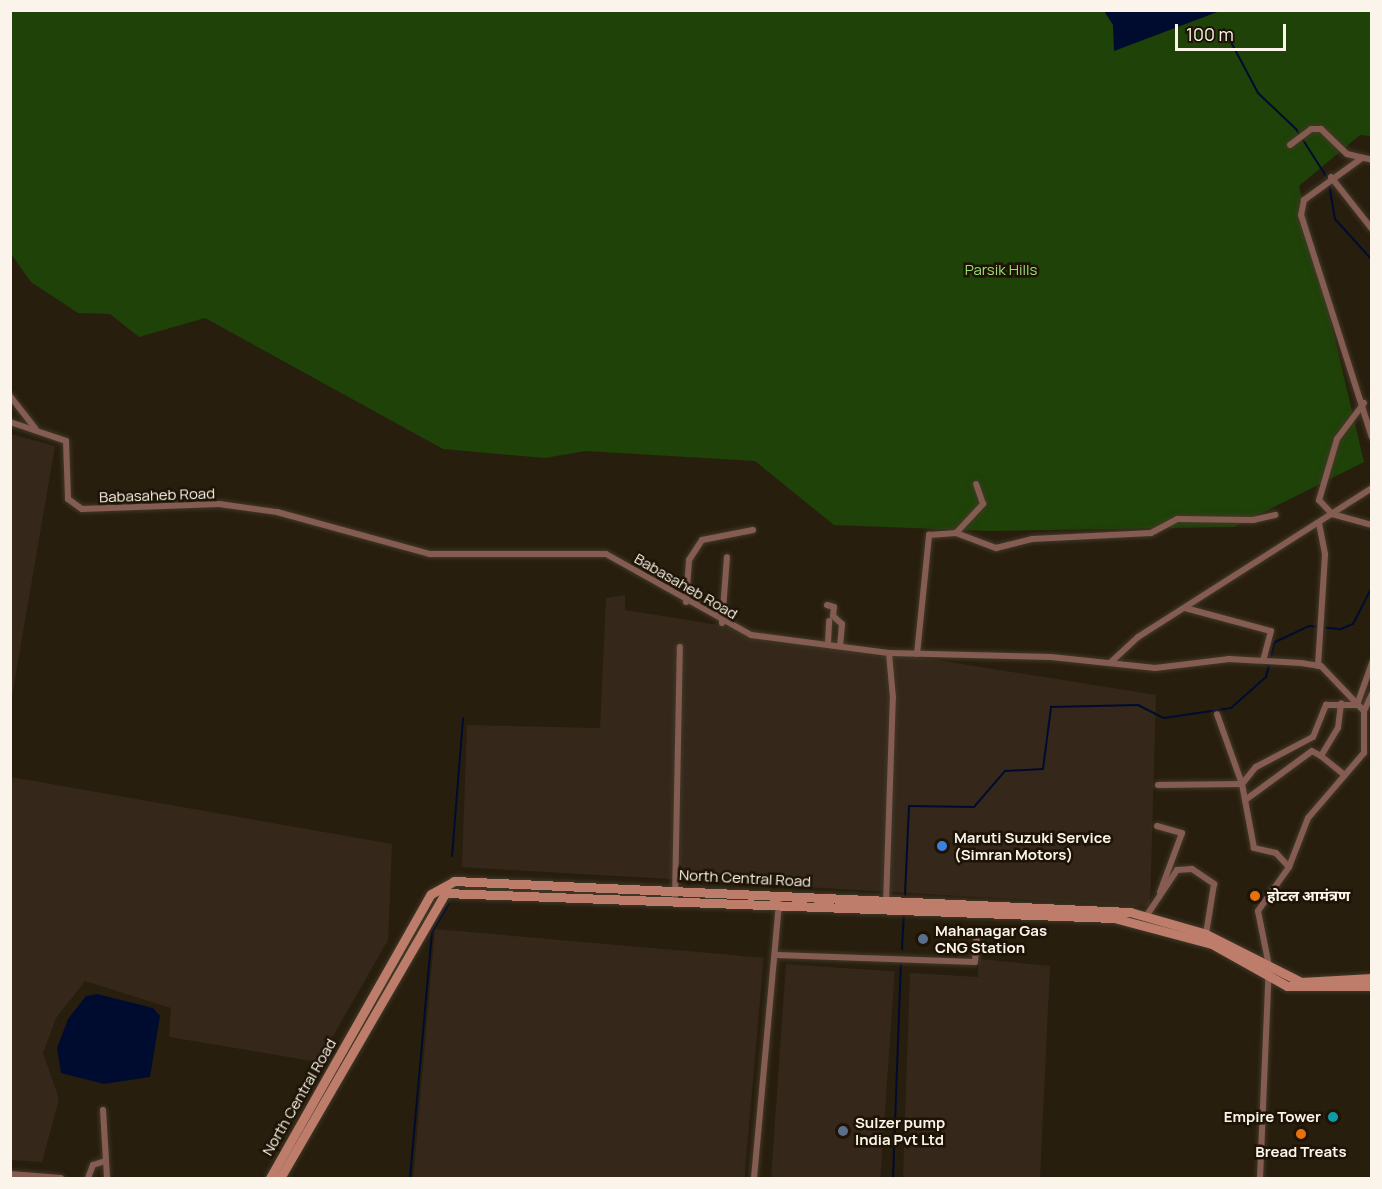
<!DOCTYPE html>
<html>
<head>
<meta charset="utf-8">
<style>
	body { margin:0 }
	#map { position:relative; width:1382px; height:1189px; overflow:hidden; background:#281e0e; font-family:Manrope,"Noto Sans Devanagari",sans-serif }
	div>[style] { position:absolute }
	.industrial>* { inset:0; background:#35281a; transform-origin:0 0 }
	.green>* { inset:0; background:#1e4207 }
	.water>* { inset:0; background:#000c2f }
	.stream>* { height:2px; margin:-1px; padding:0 1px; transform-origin:1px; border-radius:1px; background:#000c2f }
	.roads { filter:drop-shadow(0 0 2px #413828) drop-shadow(0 0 2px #413828) }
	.street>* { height:6px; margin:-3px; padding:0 3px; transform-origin:3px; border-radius:3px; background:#855c51 }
	.secondary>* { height:9px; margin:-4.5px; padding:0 4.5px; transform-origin:4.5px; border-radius:4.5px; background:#be7d6b }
	.dots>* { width:16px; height:16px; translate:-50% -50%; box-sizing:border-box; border:3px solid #1e1406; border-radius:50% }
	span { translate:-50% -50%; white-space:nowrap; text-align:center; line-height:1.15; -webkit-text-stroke:5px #1e1406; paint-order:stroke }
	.park-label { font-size:15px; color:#98e076 }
	.street-label { font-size:15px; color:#fbf4ea }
	.poi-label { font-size:15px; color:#fbf4ea; font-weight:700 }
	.left { translate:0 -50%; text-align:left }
	.right { translate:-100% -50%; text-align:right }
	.frame { position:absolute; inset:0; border:12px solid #fbf4ea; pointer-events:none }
	.scale { position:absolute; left:1175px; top:24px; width:111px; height:27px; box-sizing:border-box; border:3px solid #fbf4ea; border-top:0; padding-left:8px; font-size:18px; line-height:21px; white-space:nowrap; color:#fbf4ea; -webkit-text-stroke:4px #1e1406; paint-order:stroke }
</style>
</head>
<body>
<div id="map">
	<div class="industrial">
		<i style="clip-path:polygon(11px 434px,55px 446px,11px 702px,10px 434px)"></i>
		<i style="clip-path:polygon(625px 595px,625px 610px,1156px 695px,1150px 907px,462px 867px,467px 725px,600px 728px,606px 598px)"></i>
		<i style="clip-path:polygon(11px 777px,392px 844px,388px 940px,318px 1062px,169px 1037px,171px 1008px,85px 981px,56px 1018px,43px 1053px,59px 1099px,42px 1162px,11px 1160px)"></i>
		<i style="left:435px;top:929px;width:330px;height:250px;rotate:5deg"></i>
		<i style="clip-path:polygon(979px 959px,1050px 966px,1040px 1178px,903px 1178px,910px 973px,978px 977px)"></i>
		<i style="left:786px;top:964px;width:109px;height:215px;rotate:4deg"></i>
	</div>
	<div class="green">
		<i style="clip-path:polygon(10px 11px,1371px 11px,1371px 136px,1360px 135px,1299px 186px,1364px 462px,1234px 527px,989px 531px,834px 525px,755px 461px,585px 451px,545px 458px,443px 449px,205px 318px,139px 337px,110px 314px,78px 313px,31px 282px,11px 254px)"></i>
	</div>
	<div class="water">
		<i style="clip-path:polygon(1104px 11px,1220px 11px,1114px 51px,1113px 25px)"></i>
		<i style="clip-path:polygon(97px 994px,153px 1008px,160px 1016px,150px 1077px,104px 1084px,61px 1073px,57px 1048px,68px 1019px,86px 996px)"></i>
	</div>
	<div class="stream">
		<i style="left:1224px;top:29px;width:72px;rotate:62deg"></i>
		<i style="left:1258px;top:93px;width:52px;rotate:43.5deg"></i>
		<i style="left:1296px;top:129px;width:59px;rotate:57.4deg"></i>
		<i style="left:1328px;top:179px;width:41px;rotate:80.1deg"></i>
		<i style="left:1335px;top:219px;width:55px;rotate:47.9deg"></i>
		<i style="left:1372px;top:263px;width:27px;rotate:90deg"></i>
		<i style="left:452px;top:856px;width:138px;rotate:-85.4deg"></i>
		<i style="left:905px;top:895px;width:89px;rotate:-87.4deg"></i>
		<i style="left:909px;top:806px;width:65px;rotate:0.9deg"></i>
		<i style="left:974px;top:807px;width:48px;rotate:-49.3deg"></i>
		<i style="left:1005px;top:771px;width:38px;rotate:-3deg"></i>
		<i style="left:1043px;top:769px;width:63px;rotate:-82.6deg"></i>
		<i style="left:1051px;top:707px;width:87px;rotate:-1.3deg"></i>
		<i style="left:1138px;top:705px;width:29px;rotate:27deg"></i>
		<i style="left:1164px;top:718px;width:68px;rotate:-8.5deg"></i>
		<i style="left:1231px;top:708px;width:47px;rotate:-41.5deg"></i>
		<i style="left:1266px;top:677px;width:36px;rotate:-76deg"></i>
		<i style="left:1275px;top:642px;width:38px;rotate:-25deg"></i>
		<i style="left:1310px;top:626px;width:31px;rotate:6deg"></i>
		<i style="left:1341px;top:629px;width:13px;rotate:-23deg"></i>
		<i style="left:1353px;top:624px;width:42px;rotate:-62.8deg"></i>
		<i style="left:902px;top:949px;width:35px;rotate:-87deg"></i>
		<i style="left:410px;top:1178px;width:247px;rotate:-84.9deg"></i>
		<i style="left:432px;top:932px;width:33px;rotate:-59deg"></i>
		<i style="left:893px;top:1178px;width:214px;rotate:-87.9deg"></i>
	</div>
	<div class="roads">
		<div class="street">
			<i style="left:1290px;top:145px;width:26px;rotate:-37deg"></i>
			<i style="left:1311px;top:129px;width:10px"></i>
			<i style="left:1321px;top:129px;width:36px;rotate:44deg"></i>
			<i style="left:1347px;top:154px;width:26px;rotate:13deg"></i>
			<i style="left:1362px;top:158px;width:72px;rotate:144.1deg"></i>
			<i style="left:1304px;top:200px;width:15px;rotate:101deg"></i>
			<i style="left:1301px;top:215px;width:233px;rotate:72.3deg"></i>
			<i style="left:1331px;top:177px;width:66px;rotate:51.7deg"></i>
			<i style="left:10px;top:396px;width:41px;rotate:52deg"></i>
			<i style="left:1364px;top:403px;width:45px;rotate:126.9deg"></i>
			<i style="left:1337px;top:439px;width:64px;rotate:106.4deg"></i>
			<i style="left:1319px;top:500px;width:19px;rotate:47deg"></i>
			<i style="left:1332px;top:514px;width:41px;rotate:15.4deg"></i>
			<i style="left:10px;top:422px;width:59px;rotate:18.7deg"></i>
			<i style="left:66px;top:441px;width:58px;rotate:88deg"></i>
			<i style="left:68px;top:499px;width:17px;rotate:36deg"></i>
			<i style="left:82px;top:509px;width:137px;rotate:-2.1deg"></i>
			<i style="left:219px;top:504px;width:59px;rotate:7.9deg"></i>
			<i style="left:277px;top:512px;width:159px;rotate:15.4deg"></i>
			<i style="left:430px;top:554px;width:176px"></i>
			<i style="left:606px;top:554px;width:166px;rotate:29.2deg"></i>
			<i style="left:751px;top:635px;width:139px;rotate:7.4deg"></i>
			<i style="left:889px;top:653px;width:162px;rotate:1.4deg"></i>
			<i style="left:1051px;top:657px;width:105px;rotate:6deg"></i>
			<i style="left:1155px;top:668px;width:75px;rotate:-6.9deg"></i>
			<i style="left:1229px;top:659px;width:72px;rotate:3.2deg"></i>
			<i style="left:1301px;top:663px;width:20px;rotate:9deg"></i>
			<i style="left:1321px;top:666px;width:62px;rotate:46.3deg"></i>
			<i style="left:956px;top:533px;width:40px;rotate:-47deg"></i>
			<i style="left:983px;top:504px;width:21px;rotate:-109deg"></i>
			<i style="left:686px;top:602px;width:42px;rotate:-85.9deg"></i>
			<i style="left:689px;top:560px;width:24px;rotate:-57deg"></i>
			<i style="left:702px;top:540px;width:52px;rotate:-11.1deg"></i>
			<i style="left:827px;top:605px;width:7px;rotate:16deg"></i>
			<i style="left:834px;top:607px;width:9px;rotate:96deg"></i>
			<i style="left:833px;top:616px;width:12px;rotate:42deg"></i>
			<i style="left:842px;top:624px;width:21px;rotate:95deg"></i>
			<i style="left:1185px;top:608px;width:89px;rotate:15deg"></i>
			<i style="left:1271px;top:631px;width:30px;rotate:105deg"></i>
			<i style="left:722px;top:623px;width:66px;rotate:-85.7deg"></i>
			<i style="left:828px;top:643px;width:22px;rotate:-87deg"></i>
			<i style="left:917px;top:654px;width:120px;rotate:-84.2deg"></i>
			<i style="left:929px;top:535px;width:27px;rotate:-4deg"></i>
			<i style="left:956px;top:533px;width:43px;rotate:20.6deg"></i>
			<i style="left:996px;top:548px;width:37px;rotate:-14deg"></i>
			<i style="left:1032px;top:539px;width:119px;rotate:-2.9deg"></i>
			<i style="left:1151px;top:533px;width:30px;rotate:-28deg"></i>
			<i style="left:1177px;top:519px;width:76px;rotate:0.8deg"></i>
			<i style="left:1253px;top:520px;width:23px;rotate:-13deg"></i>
			<i style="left:1110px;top:663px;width:38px;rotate:-43deg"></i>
			<i style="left:1138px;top:637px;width:277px;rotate:-32.5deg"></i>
			<i style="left:1318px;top:666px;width:112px;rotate:-86.4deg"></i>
			<i style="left:1325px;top:554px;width:32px;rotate:-101deg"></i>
			<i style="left:1321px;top:756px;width:28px;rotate:39deg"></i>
			<i style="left:1158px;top:785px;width:84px;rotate:-0.7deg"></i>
			<i style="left:1242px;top:784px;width:74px;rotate:-109.7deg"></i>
			<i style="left:1248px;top:798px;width:79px;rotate:-36.3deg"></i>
			<i style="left:1312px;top:751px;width:10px;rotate:29deg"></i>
			<i style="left:1321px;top:756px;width:33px;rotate:-59deg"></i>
			<i style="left:1338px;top:728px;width:25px;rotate:-83deg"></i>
			<i style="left:1157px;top:826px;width:26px;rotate:16deg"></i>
			<i style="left:1182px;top:833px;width:63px;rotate:110.4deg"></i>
			<i style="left:1289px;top:867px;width:19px;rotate:-133deg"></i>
			<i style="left:1276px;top:853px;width:23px;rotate:-167deg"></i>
			<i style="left:1254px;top:848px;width:65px;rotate:-100.6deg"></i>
			<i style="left:1242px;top:784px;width:22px;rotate:-51deg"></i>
			<i style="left:1256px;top:767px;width:64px;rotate:-27.8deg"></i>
			<i style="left:1313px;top:737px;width:35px;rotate:-68deg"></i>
			<i style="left:1326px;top:705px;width:31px"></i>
			<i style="left:1357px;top:705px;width:45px;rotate:-70.3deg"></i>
			<i style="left:675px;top:899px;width:252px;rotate:-88.9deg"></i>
			<i style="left:886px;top:904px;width:206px;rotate:-88.1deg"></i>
			<i style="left:893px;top:698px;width:45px;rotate:-95.1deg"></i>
			<i style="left:1147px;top:915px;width:54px;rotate:-56.3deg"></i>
			<i style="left:1177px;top:870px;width:15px;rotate:-4deg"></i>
			<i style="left:1192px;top:869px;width:27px;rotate:34deg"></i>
			<i style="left:1214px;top:884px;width:51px;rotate:99.1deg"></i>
			<i style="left:777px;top:955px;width:198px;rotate:2deg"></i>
			<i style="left:975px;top:962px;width:28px;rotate:-86deg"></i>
			<i style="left:103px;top:1110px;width:68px;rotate:86.6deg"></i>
			<i style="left:10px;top:1174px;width:51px;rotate:4.5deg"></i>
			<i style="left:88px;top:1178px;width:14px;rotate:-69deg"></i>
			<i style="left:93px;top:1165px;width:13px;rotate:-18deg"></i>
			<i style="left:754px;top:1178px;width:284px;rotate:-84.8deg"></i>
			<i style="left:1260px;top:1178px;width:212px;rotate:-87.6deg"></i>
			<i style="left:1269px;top:966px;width:56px;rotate:-101.3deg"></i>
			<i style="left:1258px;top:911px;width:54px;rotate:-54.8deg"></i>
			<i style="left:1289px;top:867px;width:53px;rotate:-68.8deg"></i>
			<i style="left:1308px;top:818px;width:86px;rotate:-49.3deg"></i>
			<i style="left:1364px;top:753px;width:42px;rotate:-90deg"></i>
			<i style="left:1364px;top:711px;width:19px;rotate:-65deg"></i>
		</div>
		<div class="secondary">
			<i style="left:270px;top:1178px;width:326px;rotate:-60.5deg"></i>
			<i style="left:431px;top:894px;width:26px;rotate:-29deg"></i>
			<i style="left:454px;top:881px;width:677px;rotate:2.63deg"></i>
			<i style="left:1130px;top:912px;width:79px;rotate:16.1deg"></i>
			<i style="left:1206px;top:934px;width:106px;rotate:26.8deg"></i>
			<i style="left:1301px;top:982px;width:71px;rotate:-3.2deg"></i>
			<i style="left:280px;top:1178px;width:329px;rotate:-59.9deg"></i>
			<i style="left:445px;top:893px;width:669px;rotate:2.14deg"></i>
			<i style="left:1114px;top:918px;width:101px;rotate:14.9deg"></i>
			<i style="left:1212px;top:944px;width:86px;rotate:29.2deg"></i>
			<i style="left:1287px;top:986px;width:85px"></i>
		</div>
	</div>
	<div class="dots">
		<i style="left:942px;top:846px;background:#3f7fe0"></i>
		<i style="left:1255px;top:896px;background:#e8710a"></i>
		<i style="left:923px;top:939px;background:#5c6f8a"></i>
		<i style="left:1333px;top:1117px;background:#0f9aa8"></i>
		<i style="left:843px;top:1131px;background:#5c6f8a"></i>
		<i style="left:1301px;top:1134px;background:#e8710a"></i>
	</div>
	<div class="park-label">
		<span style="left:1001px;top:270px">Parsik Hills</span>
	</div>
	<div class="street-label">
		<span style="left:157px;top:495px;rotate:-2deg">Babasaheb Road</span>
		<span style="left:686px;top:586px;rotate:30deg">Babasaheb Road</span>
		<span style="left:745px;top:878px;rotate:3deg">North Central Road</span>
		<span style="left:299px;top:1097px;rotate:-60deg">North Central Road</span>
	</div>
	<div class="poi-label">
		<span class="left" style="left:954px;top:846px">Maruti Suzuki Service<br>(Simran Motors)</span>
		<span class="left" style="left:1267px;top:896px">होटल आमंत्रण</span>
		<span class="left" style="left:935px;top:939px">Mahanagar Gas<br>CNG Station</span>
		<span class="right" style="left:1321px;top:1117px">Empire Tower</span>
		<span class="left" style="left:855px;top:1131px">Sulzer pump<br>India Pvt Ltd</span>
		<span style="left:1301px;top:1152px">Bread Treats</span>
	</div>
	<div class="frame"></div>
	<div class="scale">100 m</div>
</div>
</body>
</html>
